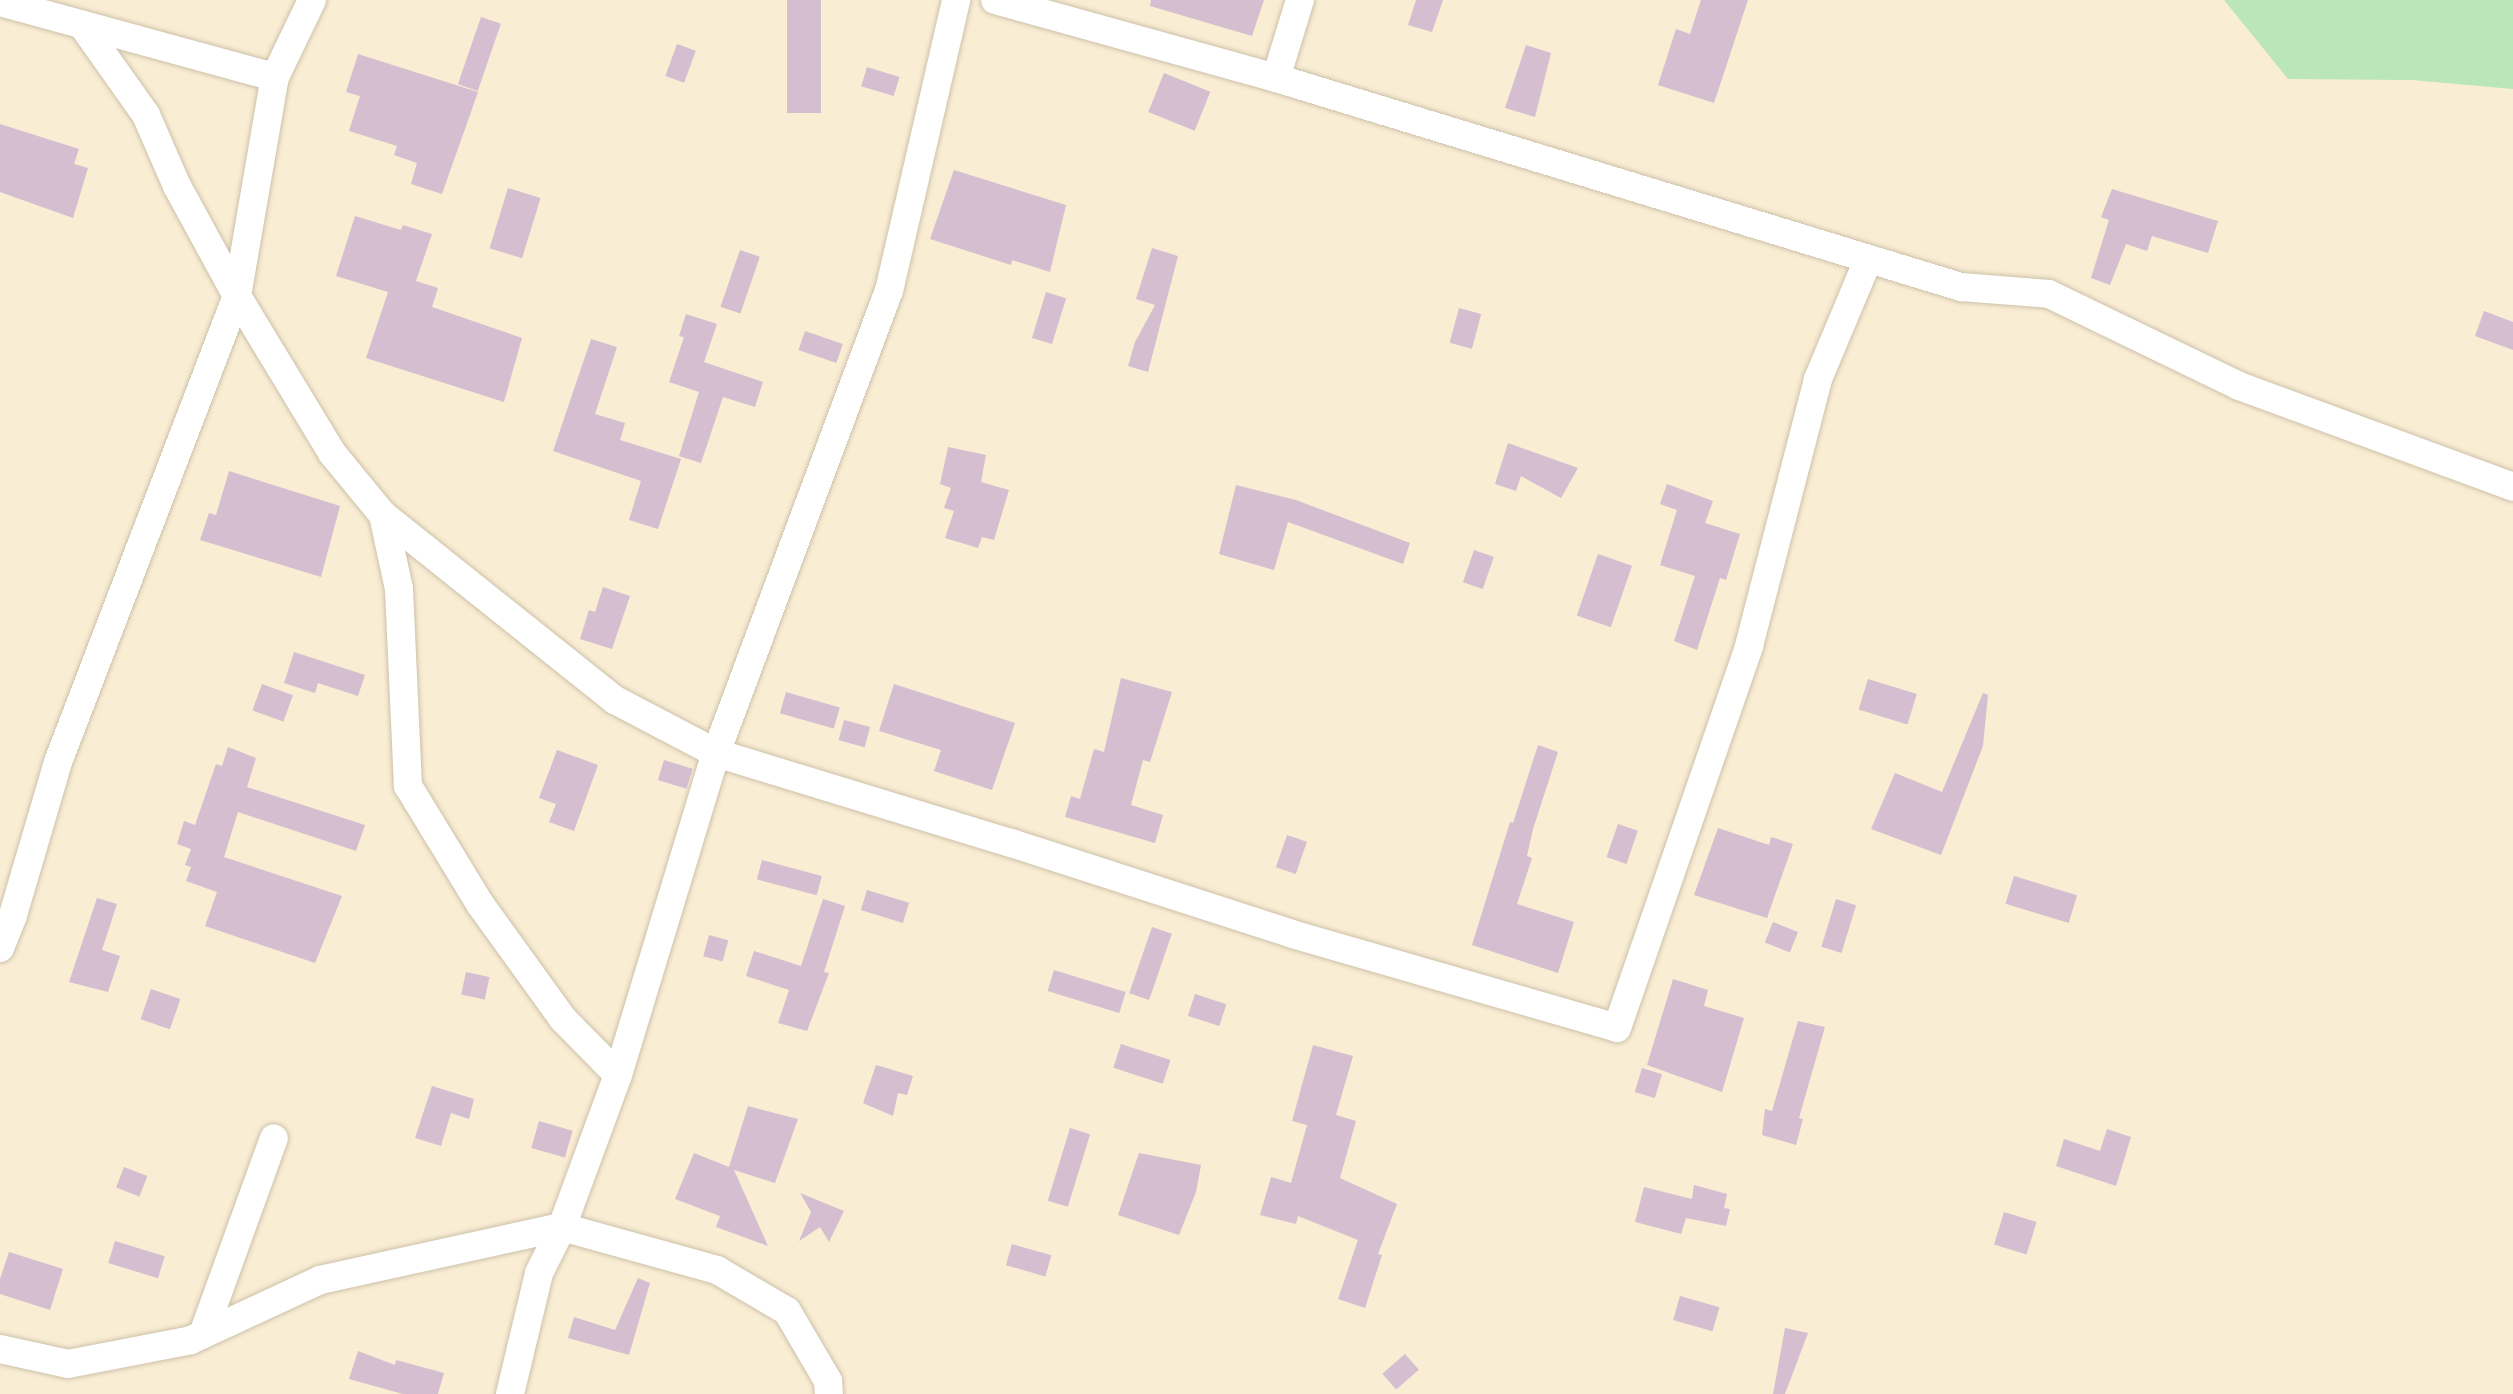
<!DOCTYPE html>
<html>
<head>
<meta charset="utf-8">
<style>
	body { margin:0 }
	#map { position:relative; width:2513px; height:1394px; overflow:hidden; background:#f9edd4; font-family:"PT Sans",sans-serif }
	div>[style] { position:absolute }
	.green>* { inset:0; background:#bae6b9 }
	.building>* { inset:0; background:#d4bed0; transform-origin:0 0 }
	.roads { filter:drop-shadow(0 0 2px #cdc1a9) drop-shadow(0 0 2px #cdc1a9) }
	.minor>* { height:28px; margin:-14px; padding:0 14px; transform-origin:14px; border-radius:14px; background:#fff }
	span { translate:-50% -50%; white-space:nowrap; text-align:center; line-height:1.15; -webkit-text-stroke:7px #fff; paint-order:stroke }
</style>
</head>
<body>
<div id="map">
	<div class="green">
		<i style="clip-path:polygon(2224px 0,2513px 0,2513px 89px,2412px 80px,2288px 79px)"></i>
	</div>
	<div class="building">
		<i style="left:787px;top:0;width:34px;height:113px"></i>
		<i style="clip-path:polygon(1151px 0,1264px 0,1252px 36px,1150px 6px)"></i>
		<i style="clip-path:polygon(1416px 0,1443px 0,1432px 32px,1408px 25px)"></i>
		<i style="clip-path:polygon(1701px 0,1748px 0,1714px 103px,1658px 85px,1676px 29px,1690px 34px)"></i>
		<i style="left:481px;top:17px;width:21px;height:71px;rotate:19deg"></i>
		<i style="left:677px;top:44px;width:20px;height:34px;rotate:20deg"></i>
		<i style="clip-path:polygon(1526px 45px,1551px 53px,1535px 117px,1505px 108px)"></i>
		<i style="clip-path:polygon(358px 54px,478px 92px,442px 194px,411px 184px,417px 163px,394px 155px,397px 146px,349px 131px,360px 96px,346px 92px)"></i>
		<i style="left:867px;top:67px;width:34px;height:20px;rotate:17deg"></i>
		<i style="left:1164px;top:73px;width:50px;height:42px;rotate:22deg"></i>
		<i style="clip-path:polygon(0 124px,79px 149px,74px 164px,88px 168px,73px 218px,0 192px)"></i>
		<i style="clip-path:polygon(954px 170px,1066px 205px,1050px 272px,1012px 260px,1011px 265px,930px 239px)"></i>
		<i style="left:508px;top:188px;width:34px;height:63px;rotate:17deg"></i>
		<i style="clip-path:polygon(2112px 189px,2218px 221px,2208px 253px,2152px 236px,2147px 251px,2126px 244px,2110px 285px,2091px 278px,2109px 220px,2101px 217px)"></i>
		<i style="clip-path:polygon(355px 216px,401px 230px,403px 225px,432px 234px,416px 281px,438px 288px,432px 307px,522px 338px,504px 402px,366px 358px,388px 292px,336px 276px)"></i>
		<i style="clip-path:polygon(1152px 248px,1178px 256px,1148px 372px,1128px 366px,1135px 342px,1155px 305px,1136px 299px)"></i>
		<i style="left:740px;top:250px;width:21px;height:60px;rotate:19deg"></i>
		<i style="left:1046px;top:292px;width:21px;height:48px;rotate:17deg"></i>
		<i style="left:1459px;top:308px;width:23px;height:36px;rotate:15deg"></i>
		<i style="clip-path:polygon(2484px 311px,2513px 322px,2513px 350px,2475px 336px)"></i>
		<i style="clip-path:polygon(686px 314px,717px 324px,704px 362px,763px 382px,755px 407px,723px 397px,701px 463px,679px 456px,699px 392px,669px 382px,684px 337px,679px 336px)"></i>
		<i style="left:805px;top:331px;width:40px;height:20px;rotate:19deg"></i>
		<i style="clip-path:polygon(591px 339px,617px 347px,595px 414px,625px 423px,620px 440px,681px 459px,658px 529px,629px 520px,641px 481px,553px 451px)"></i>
		<i style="clip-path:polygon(1508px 443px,1578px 468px,1561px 498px,1521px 476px,1516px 491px,1495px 484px)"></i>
		<i style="clip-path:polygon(948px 447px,986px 455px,981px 482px,1009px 490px,994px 540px,982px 537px,978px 548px,945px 538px,954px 511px,944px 508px,951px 488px,940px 484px)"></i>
		<i style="clip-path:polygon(229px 471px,340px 506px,321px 577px,200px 540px,209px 513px,216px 515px)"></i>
		<i style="clip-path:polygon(1667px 484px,1713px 501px,1705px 523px,1740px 534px,1726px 580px,1720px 578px,1697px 650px,1674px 641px,1695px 576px,1660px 565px,1677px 510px,1660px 504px)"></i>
		<i style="clip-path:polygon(1236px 485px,1296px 500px,1410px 543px,1403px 564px,1288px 522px,1274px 570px,1219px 554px)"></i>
		<i style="left:1474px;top:550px;width:21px;height:34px;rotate:19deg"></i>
		<i style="left:1598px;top:554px;width:36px;height:65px;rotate:19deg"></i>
		<i style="clip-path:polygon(603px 587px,630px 596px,612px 649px,580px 639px,589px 610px,595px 612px)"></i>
		<i style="clip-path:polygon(294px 652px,365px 675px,358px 696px,318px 683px,315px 693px,284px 683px)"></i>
		<i style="clip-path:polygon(1121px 678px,1172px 692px,1150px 762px,1143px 760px,1131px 805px,1163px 815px,1155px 843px,1065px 817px,1071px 796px,1080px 799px,1094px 749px,1104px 752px)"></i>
		<i style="left:1868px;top:679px;width:51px;height:32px;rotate:17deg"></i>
		<i style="left:262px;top:684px;width:33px;height:28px;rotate:20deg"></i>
		<i style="clip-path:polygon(894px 684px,1015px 723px,992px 790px,934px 771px,941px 750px,879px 731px)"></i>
		<i style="left:786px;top:692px;width:56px;height:22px;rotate:16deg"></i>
		<i style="clip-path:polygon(1983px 693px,1988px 695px,1983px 746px,1941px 855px,1871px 829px,1895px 773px,1942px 792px)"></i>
		<i style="left:844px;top:720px;width:27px;height:21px;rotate:15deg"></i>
		<i style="clip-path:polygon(1538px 745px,1558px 752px,1533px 829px,1527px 856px,1532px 858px,1517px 904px,1574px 922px,1558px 973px,1472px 945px,1510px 822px,1513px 823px)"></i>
		<i style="clip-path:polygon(228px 747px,256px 758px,247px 787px,365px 825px,356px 851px,238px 812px,224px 857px,342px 896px,315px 963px,205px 926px,217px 892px,186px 881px,191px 867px,185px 865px,191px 849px,177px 844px,184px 821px,195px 825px,216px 764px,222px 766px)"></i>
		<i style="clip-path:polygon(557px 750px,598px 765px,574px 831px,549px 822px,556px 804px,539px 798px)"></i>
		<i style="left:664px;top:760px;width:30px;height:21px;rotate:17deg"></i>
		<i style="left:1618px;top:824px;width:21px;height:35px;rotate:19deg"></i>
		<i style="clip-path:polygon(1718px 828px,1769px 845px,1771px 837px,1793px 844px,1767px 918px,1694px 895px)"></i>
		<i style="left:1287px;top:835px;width:21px;height:34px;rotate:19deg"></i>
		<i style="left:762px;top:860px;width:62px;height:20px;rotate:15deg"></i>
		<i style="left:2014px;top:876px;width:66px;height:29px;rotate:17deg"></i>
		<i style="left:867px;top:890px;width:44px;height:21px;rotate:17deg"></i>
		<i style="clip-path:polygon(97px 898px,117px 904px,102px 950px,120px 956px,108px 992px,69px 982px)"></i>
		<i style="clip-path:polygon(823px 899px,845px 906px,824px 972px,829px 973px,807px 1031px,778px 1023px,789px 990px,746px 976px,754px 951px,801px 966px)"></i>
		<i style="left:1836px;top:899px;width:21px;height:50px;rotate:17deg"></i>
		<i style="left:1773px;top:922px;width:27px;height:22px;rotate:22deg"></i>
		<i style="left:1152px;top:927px;width:21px;height:70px;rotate:19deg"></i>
		<i style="left:709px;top:935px;width:20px;height:22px;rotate:15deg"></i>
		<i style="left:1054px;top:970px;width:75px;height:22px;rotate:17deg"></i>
		<i style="left:466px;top:972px;width:24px;height:23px;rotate:12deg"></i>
		<i style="clip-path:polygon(1673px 979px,1708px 990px,1704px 1006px,1744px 1018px,1722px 1092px,1647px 1065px)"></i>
		<i style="left:151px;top:989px;width:31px;height:32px;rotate:19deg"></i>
		<i style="left:1195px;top:994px;width:33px;height:23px;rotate:18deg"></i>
		<i style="clip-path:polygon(1798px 1021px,1825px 1027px,1799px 1118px,1803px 1119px,1796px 1145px,1762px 1135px,1765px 1109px,1772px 1111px)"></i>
		<i style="left:1121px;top:1044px;width:52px;height:25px;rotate:18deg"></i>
		<i style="clip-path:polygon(1313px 1045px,1353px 1056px,1336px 1115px,1356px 1121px,1340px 1178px,1397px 1204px,1378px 1254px,1382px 1255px,1365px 1308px,1338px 1299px,1358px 1240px,1298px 1216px,1296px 1224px,1260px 1215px,1271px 1177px,1291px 1183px,1307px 1125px,1292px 1121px)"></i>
		<i style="clip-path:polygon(876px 1065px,913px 1076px,907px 1095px,898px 1093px,893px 1116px,863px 1103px)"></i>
		<i style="left:1642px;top:1068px;width:21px;height:25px;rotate:17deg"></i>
		<i style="clip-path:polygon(432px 1086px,474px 1099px,469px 1119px,451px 1113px,441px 1146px,415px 1138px)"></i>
		<i style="clip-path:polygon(748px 1106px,798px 1119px,775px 1183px,734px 1170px,768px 1246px,716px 1227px,720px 1216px,675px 1199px,694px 1153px,729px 1167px)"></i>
		<i style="left:539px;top:1121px;width:35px;height:28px;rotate:16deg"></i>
		<i style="left:1070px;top:1128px;width:21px;height:76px;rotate:17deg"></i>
		<i style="clip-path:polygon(2107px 1129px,2131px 1137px,2116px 1186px,2056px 1166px,2064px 1139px,2100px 1151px)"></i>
		<i style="clip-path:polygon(1139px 1153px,1201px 1165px,1196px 1192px,1179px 1235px,1118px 1215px)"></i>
		<i style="left:124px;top:1167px;width:25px;height:22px;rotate:21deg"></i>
		<i style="clip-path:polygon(1694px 1185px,1727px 1194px,1724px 1208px,1730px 1209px,1726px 1226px,1686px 1218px,1681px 1234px,1635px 1222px,1644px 1187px,1692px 1199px)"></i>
		<i style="clip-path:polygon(800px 1193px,844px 1211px,829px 1242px,820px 1227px,799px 1241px,811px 1212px)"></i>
		<i style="left:2004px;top:1212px;width:34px;height:34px;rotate:17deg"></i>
		<i style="left:115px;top:1241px;width:52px;height:23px;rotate:17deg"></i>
		<i style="left:1012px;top:1244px;width:41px;height:22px;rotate:16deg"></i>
		<i style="clip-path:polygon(9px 1252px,63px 1269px,50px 1310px,0 1294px,0 1279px)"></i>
		<i style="clip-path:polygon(638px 1278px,650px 1283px,629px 1355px,568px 1338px,574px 1317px,615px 1330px)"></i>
		<i style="left:1680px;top:1296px;width:41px;height:25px;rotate:16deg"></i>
		<i style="clip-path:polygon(1785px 1328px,1808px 1333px,1785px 1394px,1773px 1394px)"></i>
		<i style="clip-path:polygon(358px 1351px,395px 1365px,396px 1360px,444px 1373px,438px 1394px,403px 1394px,349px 1379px)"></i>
		<i style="left:1405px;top:1354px;width:21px;height:30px;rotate:49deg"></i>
	</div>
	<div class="roads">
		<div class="minor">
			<i style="left:995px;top:0;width:292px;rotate:15.5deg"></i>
			<i style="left:1276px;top:78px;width:716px;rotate:16.97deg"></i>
			<i style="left:1961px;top:287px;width:88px;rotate:4.5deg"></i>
			<i style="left:2049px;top:294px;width:211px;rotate:25.8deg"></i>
			<i style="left:2239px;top:386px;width:292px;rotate:20.2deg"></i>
			<i style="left:0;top:2px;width:285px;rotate:15.3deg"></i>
			<i style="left:83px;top:26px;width:109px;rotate:54.7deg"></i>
			<i style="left:146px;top:115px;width:77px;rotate:66.4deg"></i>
			<i style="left:177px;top:186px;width:125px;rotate:61.4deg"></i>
			<i style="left:237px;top:296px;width:184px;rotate:58.8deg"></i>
			<i style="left:332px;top:453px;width:80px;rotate:50.6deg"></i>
			<i style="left:383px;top:515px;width:297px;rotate:38.6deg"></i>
			<i style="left:615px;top:700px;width:114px;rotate:27.7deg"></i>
			<i style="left:716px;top:753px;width:308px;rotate:17deg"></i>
			<i style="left:1011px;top:843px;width:295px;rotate:17.9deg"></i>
			<i style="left:1292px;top:934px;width:338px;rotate:16.1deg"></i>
			<i style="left:1617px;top:1028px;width:404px;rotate:-70.9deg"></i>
			<i style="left:1749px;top:646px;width:276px;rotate:-75.5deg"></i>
			<i style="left:1818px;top:379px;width:129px;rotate:-67.2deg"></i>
			<i style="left:1276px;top:78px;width:82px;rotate:-72.9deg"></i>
			<i style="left:383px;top:515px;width:76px;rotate:77.8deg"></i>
			<i style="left:399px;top:589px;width:197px;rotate:87.4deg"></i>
			<i style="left:408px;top:786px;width:138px;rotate:58.6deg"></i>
			<i style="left:480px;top:904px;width:142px;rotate:54.2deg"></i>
			<i style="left:563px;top:1019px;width:78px;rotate:45.5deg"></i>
			<i style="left:0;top:948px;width:35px;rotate:-68deg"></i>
			<i style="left:13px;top:915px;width:159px;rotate:-73.6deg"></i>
			<i style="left:58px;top:762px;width:499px;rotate:-69deg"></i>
			<i style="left:237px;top:296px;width:222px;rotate:-80.2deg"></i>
			<i style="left:275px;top:77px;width:85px;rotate:-64.3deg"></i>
			<i style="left:203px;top:1334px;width:208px;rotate:-70.1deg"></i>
			<i style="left:0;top:1349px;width:70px;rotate:12.4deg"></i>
			<i style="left:68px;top:1364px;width:125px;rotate:-11deg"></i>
			<i style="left:191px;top:1340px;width:142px;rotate:-24.9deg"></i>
			<i style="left:320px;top:1280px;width:248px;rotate:-12.4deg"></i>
			<i style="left:562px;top:1227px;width:161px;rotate:15.5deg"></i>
			<i style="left:717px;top:1270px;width:81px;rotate:30.4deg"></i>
			<i style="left:787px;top:1311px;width:81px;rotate:59.6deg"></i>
			<i style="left:828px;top:1381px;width:13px;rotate:86deg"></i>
			<i style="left:510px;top:1394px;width:124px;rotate:-76.5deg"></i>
			<i style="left:539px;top:1273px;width:51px;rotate:-63.4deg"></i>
			<i style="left:562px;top:1227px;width:162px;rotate:-69.8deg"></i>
			<i style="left:618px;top:1075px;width:337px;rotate:-73.1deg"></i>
			<i style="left:716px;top:753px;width:493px;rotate:-69.5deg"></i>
			<i style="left:889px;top:291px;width:299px;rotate:-77deg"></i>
		</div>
	</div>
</div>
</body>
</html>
